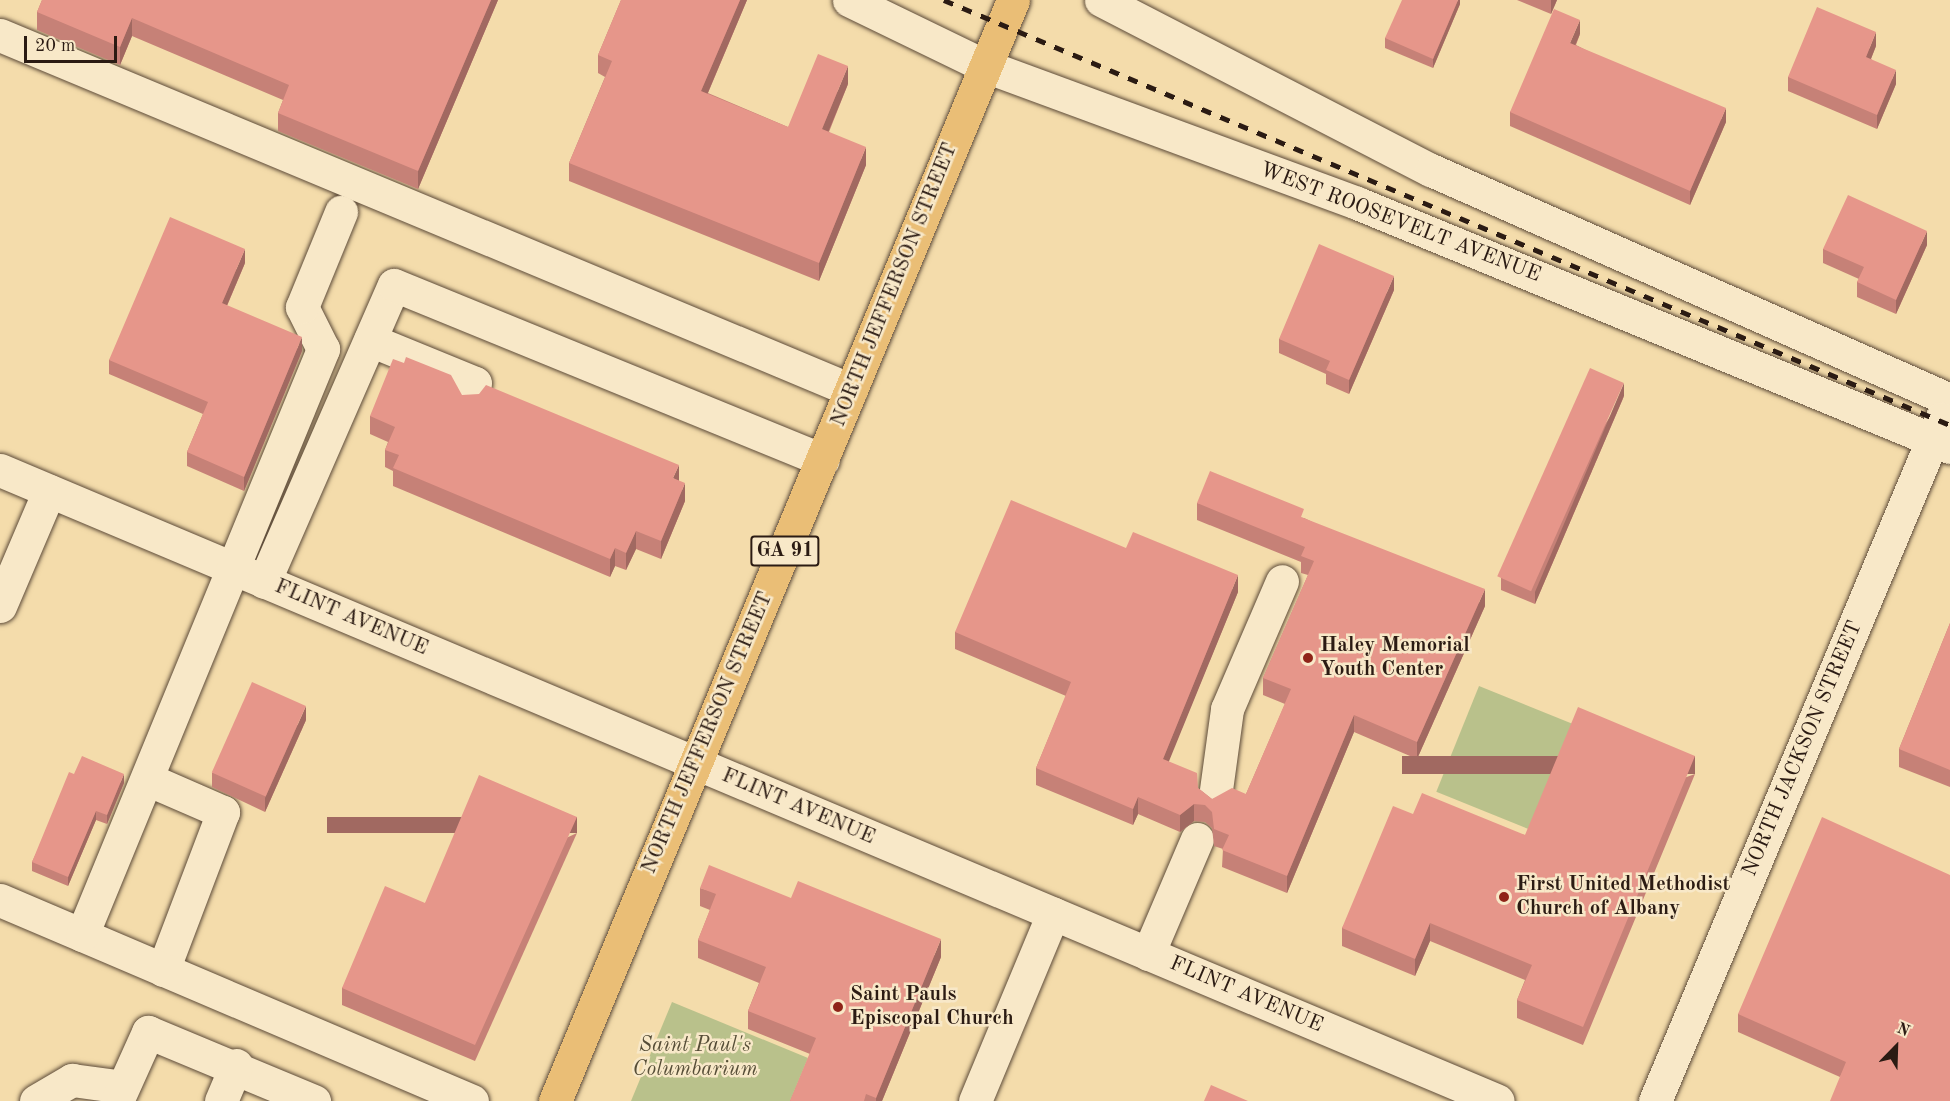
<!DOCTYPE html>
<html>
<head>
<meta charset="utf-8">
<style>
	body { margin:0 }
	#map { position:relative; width:1950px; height:1101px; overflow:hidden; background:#f4dcab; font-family:"Old Standard TT",serif }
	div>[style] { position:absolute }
	.green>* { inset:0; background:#b9c18b; transform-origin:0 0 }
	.roads { filter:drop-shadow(0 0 2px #5d4b39) drop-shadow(0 0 2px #5d4b39) }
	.minor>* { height:33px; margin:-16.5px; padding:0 16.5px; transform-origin:16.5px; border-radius:16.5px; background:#f8e8c8 }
	.major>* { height:33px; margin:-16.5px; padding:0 16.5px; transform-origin:16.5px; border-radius:16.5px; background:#eabe76 }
	.rail>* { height:4.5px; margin-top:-2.25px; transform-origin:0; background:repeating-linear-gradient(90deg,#2b1b13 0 10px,transparent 0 20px) }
	.wall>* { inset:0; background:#c68177 }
	.shaded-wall>* { inset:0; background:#a16961; transform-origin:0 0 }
	.building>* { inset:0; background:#e6968a; transform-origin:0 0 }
	.dots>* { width:16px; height:16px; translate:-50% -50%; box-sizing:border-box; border:3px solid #f8e8c8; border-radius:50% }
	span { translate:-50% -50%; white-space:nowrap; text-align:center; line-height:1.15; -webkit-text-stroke:5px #f8e8c8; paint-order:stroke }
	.shield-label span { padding:2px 4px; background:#f8e8c8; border:2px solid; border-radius:4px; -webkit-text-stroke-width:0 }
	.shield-label { font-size:20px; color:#2b1b13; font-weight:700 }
	.street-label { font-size:21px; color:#2b1b13 }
	.poi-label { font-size:21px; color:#2b1b13; font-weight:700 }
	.left { translate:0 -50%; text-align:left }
	.park-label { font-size:21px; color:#564d37; font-style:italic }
	.north { position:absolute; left:1866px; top:1017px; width:60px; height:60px; -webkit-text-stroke:4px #f8e8c8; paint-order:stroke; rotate:23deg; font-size:16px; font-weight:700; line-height:24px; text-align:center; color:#2b1b13 }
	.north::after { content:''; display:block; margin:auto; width:21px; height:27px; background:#2b1b13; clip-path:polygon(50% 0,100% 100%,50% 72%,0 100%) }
	.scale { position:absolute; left:24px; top:36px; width:93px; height:27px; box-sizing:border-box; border:3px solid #2b1b13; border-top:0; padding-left:8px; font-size:18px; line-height:21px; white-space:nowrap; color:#2b1b13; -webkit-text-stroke:4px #f8e8c8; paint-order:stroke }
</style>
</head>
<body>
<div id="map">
	<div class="green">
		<i style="left:1479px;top:686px;width:106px;height:114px;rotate:22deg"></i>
		<i style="clip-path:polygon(672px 1002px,808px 1058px,790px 1101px,631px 1101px)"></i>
	</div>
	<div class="roads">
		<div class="minor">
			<i style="left:849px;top:0;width:151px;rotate:25.9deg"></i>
			<i style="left:985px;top:66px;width:396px;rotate:20.2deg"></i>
			<i style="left:1357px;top:203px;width:641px;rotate:22.37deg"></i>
			<i style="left:1101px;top:0;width:371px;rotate:27.3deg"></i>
			<i style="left:1431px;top:170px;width:568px;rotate:23.9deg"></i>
			<i style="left:0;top:35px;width:922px;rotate:22.64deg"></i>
			<i style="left:370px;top:340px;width:113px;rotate:22.3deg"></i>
			<i style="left:475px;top:383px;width:14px;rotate:115deg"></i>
			<i style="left:0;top:470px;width:1625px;rotate:22.84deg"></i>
			<i style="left:264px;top:582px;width:324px;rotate:-66.4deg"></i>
			<i style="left:394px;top:285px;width:463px;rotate:22.2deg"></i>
			<i style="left:0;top:606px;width:125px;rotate:-66.9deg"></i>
			<i style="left:147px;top:779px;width:83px;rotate:23.5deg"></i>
			<i style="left:223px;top:812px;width:169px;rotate:110.8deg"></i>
			<i style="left:1215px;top:797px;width:89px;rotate:-82.2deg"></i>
			<i style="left:1227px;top:709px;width:139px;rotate:-66.7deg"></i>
			<i style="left:0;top:900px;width:513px;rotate:23.07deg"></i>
			<i style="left:82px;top:935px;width:634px;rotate:-67.64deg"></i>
			<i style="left:323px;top:349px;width:47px;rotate:-116.6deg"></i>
			<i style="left:302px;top:307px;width:103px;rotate:-67.7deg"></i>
			<i style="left:1148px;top:954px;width:125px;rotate:-66.9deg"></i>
			<i style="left:36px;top:1101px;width:42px;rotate:-30.3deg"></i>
			<i style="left:72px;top:1080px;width:51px;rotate:7.8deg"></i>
			<i style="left:117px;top:1101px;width:76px;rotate:-65.8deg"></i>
			<i style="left:148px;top:1032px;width:180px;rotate:22.6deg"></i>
			<i style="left:221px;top:1101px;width:39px;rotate:-67deg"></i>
			<i style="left:975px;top:1101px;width:203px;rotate:-67.4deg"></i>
			<i style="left:1655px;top:1101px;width:740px;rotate:-67.25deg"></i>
		</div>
		<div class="major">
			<i style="left:555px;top:1101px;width:1192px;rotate:-67.41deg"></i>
		</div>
	</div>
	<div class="rail">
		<i style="left:944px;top:0;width:1092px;rotate:22.9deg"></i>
	</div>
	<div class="wall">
		<i style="clip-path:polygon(42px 0,498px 0,418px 189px,278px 131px,278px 113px,283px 100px,132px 36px,120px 65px,37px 30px,37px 12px)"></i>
		<i style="clip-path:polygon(621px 0,747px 0,708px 93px,788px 127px,848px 84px,829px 132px,866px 165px,819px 281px,569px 181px,569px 163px,605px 77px,598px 73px,598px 55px)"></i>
		<i style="clip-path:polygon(1460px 0,1460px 4px,1433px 68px,1385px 48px,1385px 38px)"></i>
		<i style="clip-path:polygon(1517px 0,1557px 0,1551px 14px)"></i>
		<i style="clip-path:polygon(1580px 34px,1576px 45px,1726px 122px,1690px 205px,1510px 126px,1510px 112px)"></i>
		<i style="clip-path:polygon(1876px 46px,1871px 59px,1896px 84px,1877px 129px,1788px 91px,1788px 77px)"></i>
		<i style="clip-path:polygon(1927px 245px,1896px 314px,1857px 297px,1857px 282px,1859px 279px,1823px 263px,1823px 249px)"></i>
		<i style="clip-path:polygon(245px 263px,227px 306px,302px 351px,244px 491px,187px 466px,187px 452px,203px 414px,109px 374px,109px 360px)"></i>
		<i style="clip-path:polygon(1394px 290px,1349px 394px,1326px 384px,1326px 374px,1279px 353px,1279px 339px)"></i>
		<i style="clip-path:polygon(462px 395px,679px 481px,685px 501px,661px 559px,636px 549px,626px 570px,615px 566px,610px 577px,393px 486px,393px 471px,385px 467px,385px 450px,388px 442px,370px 434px,370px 416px)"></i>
		<i style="clip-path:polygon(1624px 396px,1535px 604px,1501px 590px,1501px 578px)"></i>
		<i style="clip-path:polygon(1197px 503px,1304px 518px,1485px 606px,1417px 759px,1354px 732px,1287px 893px,1222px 867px,1223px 849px,1214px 846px,1212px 828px,1205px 822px,1194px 821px,1180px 832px,1138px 814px,1133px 825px,1036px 785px,1036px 768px,1066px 696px,955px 649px,955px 632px,1126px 548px,1238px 592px,1168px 762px,1198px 788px,1212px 799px,1246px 794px,1285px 704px,1263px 695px,1263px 678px,1308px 575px,1301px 573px,1301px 562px,1197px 520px)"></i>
		<i style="clip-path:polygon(1950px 623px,1950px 787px,1899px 767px,1899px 749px)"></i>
		<i style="clip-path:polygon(306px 720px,265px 812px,212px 787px,212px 773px)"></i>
		<i style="clip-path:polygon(74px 774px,124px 783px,107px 824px,96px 820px,68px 886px,32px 871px,32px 862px)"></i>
		<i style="clip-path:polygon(1695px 774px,1583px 1045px,1517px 1018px,1517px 1000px,1525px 980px,1430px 941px,1415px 976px,1342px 946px,1342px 928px,1413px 814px,1525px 835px)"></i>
		<i style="clip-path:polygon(577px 833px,475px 1061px,342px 1005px,342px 988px,425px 903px)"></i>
		<i style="clip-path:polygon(1950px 875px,1840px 1077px,1738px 1032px,1738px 1014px)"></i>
		<i style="clip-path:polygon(700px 888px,941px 957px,882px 1101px,790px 1101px,810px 1054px,748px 1029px,748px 1011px,759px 983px,698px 958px,698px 940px,710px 910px,700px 906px)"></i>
	</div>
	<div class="shaded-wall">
		<i style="clip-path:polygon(491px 0,498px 0,418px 189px,418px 171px)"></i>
		<i style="clip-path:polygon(740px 0,747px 0,701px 109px,701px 91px)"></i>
		<i style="clip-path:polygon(1458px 0,1460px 0,1460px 4px,1433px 68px,1433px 59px)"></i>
		<i style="clip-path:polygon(1551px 0,1557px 0,1551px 14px)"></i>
		<i style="clip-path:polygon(132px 18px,132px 36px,120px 65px,120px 47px)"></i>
		<i style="clip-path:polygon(1580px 20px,1580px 34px,1570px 57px,1570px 43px)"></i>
		<i style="clip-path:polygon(1876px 32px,1876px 46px,1866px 71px,1866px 57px)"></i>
		<i style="clip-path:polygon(848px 66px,848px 84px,822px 147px,822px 129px)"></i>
		<i style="clip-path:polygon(1896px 70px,1896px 84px,1877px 129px,1877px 115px)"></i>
		<i style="clip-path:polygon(1726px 108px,1726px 122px,1690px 205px,1690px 191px)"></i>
		<i style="clip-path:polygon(866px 147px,866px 165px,819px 281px,819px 263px)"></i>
		<i style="clip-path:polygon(1927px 231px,1927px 245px,1896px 314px,1896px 300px)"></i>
		<i style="clip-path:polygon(245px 249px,245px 263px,222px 317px,222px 303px)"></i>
		<i style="clip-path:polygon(1394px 276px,1394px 290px,1349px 394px,1349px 380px)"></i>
		<i style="clip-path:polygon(302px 337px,302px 351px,244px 491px,244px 477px)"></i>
		<i style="clip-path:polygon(1624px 383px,1624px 396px,1535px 604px,1535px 592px)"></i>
		<i style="clip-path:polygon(679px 465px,679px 483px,673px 478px)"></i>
		<i style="clip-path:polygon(685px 483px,685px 501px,661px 559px,661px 541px)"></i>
		<i style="clip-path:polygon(636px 531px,636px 549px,626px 570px,626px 553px)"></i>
		<i style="clip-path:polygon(615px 548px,615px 566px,610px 577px,610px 559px)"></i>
		<i style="clip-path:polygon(1238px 575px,1238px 592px,1163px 776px,1163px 759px)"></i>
		<i style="clip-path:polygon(1485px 589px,1485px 606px,1417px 759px,1417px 742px)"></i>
		<i style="clip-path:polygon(306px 706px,306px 720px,265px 812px,265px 798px)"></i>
		<i style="clip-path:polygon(1354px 715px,1354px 732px,1287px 893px,1287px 876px)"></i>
		<i style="left:1695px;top:756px;width:18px;height:293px;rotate:90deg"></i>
		<i style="clip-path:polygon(124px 774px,124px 783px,107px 824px,107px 815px)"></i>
		<i style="clip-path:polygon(1138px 797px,1138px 814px,1133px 825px,1133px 809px)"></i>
		<i style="clip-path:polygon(1194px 804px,1194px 821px,1180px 832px,1180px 815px)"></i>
		<i style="clip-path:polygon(96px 811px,96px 820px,68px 886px,68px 877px)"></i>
		<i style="left:577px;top:817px;width:16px;height:250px;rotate:90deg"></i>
		<i style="clip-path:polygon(1430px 923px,1430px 941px,1415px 976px,1415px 959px)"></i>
		<i style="clip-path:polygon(941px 939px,941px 957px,882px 1101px,876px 1101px,876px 1098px)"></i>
	</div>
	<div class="building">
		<i style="clip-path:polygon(42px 0,491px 0,418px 171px,278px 113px,289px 85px,132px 18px,120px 47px,37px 12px)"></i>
		<i style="clip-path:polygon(621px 0,740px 0,701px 91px,788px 127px,818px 54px,848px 66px,822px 129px,866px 147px,819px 263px,569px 163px,612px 61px,598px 55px)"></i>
		<i style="clip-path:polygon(1402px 0,1458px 0,1433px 59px,1385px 38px)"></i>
		<i style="clip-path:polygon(1817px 7px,1876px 32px,1866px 57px,1896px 70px,1877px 115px,1788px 77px)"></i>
		<i style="clip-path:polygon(1554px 9px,1580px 20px,1570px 43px,1726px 108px,1690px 191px,1510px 112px)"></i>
		<i style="clip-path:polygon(1848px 195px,1927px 231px,1896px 300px,1857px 282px,1864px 267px,1823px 249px)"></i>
		<i style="clip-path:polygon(170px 217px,245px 249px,222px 303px,302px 337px,244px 477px,187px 452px,208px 402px,109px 360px)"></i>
		<i style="clip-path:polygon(1319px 244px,1394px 276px,1349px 380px,1326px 370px,1330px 361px,1279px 339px)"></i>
		<i style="clip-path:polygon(406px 357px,451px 375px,462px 395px,479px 394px,486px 385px,679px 465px,673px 478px,685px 483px,661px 541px,636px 531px,626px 553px,615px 548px,610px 559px,393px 468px,399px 455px,385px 450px,395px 427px,370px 416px,393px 359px,404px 363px)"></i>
		<i style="left:1590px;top:368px;width:37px;height:228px;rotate:24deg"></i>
		<i style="clip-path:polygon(1210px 471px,1304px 509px,1301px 517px,1485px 589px,1417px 742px,1354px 715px,1287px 876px,1222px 850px,1229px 835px,1214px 829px,1212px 812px,1205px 805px,1194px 804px,1180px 815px,1138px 797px,1133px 809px,1036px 768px,1071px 682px,955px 632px,1011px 500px,1126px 548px,1133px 532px,1238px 575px,1163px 759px,1197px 773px,1198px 788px,1212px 799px,1232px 788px,1246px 794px,1291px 689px,1263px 678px,1314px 561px,1301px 556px,1305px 547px,1197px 503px)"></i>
		<i style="clip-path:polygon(1950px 623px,1950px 770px,1899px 749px)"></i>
		<i style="left:252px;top:682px;width:59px;height:99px;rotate:24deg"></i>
		<i style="clip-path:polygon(1578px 707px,1695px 756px,1583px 1027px,1517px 1000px,1532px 965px,1430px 923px,1415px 959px,1342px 928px,1393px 806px,1413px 814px,1422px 793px,1525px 835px)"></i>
		<i style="clip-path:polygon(82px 756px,124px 774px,107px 815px,96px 811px,68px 877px,32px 862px,69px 772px,74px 774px)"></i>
		<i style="clip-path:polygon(479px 775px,577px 817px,475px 1045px,342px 988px,385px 886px,425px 903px)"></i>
		<i style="clip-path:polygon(1822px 817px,1950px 875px,1950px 1101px,1830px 1101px,1846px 1062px,1738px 1014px)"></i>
		<i style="clip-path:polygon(709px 865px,791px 898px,798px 881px,941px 939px,876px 1098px,866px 1094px,864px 1101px,790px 1101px,816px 1038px,748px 1011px,766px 967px,698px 940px,716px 894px,700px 888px)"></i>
		<i style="clip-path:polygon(1211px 1085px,1248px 1101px,1204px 1101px)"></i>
	</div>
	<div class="dots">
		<i style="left:1308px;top:658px;background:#8f2418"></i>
		<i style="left:1504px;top:897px;background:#8f2418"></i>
		<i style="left:838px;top:1007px;background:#8f2418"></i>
	</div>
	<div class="shield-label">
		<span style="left:785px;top:551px">GA 91</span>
	</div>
	<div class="street-label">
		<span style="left:1400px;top:223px;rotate:21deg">WEST ROOSEVELT AVENUE</span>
		<span style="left:895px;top:285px;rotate:-68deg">NORTH JEFFERSON STREET</span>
		<span style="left:351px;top:618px;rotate:23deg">FLINT AVENUE</span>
		<span style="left:708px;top:733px;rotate:-67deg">NORTH JEFFERSON STREET</span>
		<span style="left:1803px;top:749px;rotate:-67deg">NORTH JACKSON STREET</span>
		<span style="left:798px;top:807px;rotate:23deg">FLINT AVENUE</span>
		<span style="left:1246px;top:995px;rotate:23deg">FLINT AVENUE</span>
	</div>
	<div class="poi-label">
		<span class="left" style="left:1320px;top:658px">Haley Memorial<br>Youth Center</span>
		<span class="left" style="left:1516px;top:897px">First United Methodist<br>Church of Albany</span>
		<span class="left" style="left:850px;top:1007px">Saint Pauls<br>Episcopal Church</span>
	</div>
	<div class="park-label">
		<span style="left:695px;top:1058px">Saint Paul's<br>Columbarium</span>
	</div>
	<div class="north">N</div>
	<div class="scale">20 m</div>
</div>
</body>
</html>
